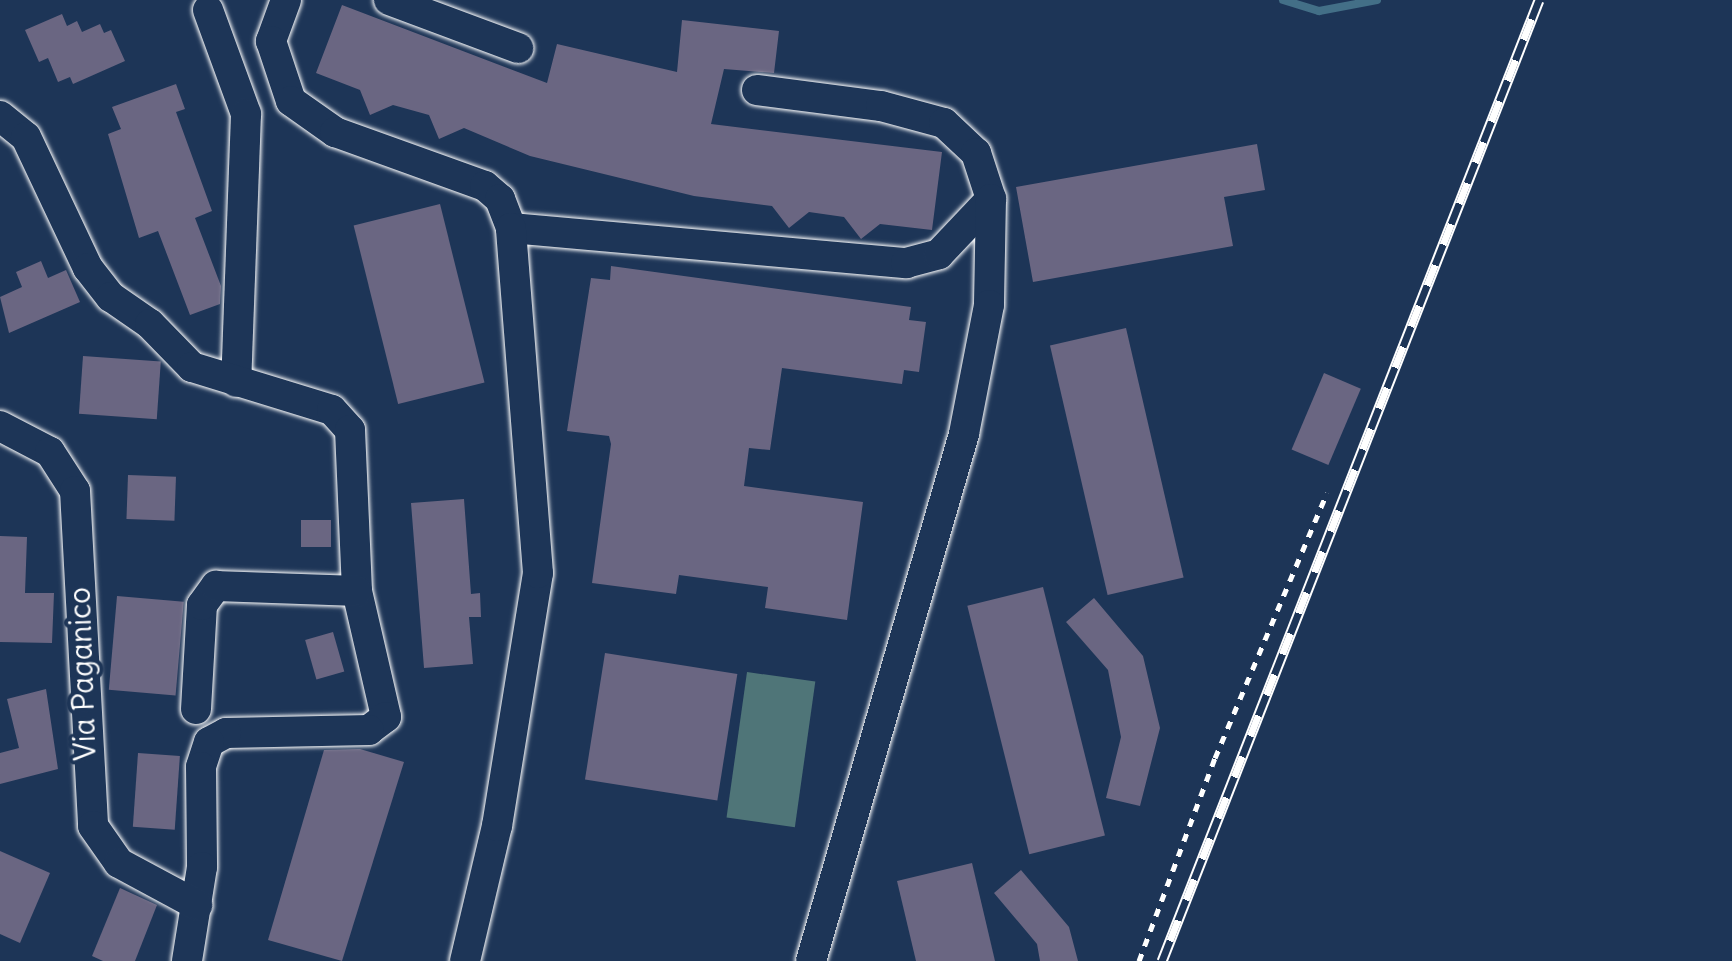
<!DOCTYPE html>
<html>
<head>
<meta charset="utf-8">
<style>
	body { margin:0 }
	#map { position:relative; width:1732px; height:961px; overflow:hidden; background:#1d3557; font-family:Delius,sans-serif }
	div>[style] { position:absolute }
	.green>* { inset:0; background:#4f7578; transform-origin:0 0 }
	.stream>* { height:8px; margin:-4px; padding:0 4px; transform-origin:4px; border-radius:4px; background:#436f87 }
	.building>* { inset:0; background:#6a6682; transform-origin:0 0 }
	.path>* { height:5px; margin-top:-2.5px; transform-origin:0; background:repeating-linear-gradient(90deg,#fff 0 8px,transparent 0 16px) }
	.roads { filter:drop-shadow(0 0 2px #fff) drop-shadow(0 0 2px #fff) }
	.minor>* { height:30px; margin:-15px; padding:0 15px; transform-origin:15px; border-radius:15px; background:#1d3557 }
	.rail>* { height:11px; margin-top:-5.5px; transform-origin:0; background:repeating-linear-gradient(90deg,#1d3557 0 22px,#fff 0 44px); box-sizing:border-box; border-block:2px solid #fff }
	span { translate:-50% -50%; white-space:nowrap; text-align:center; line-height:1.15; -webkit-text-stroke:8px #1d3557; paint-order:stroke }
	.street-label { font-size:30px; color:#fff }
</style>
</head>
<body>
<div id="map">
	<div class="green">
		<i style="left:747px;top:672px;width:69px;height:147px;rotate:8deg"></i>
	</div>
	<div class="stream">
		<i style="left:1283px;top:0;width:38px;rotate:17deg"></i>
		<i style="left:1319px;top:11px;width:59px;rotate:-10.7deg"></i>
	</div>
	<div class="building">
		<i style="clip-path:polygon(342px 5px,547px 83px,557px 44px,677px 72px,682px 20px,779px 31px,774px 73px,724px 69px,711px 124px,942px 152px,932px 230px,880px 224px,861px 239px,844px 217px,809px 212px,789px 228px,772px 206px,694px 196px,530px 156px,464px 128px,439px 139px,429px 115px,393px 105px,370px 115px,360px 90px,316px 73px)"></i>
		<i style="clip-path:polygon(62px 14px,67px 26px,77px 21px,82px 32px,100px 24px,104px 33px,111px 30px,125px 61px,73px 84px,70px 77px,58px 82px,48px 58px,39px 62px,25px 30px)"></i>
		<i style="clip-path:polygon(176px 84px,185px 109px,176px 112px,212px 211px,195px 218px,221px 286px,220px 304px,190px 315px,158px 231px,139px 238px,108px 134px,121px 129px,112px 107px)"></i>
		<i style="clip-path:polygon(1257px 144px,1265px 190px,1224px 197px,1233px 246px,1033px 282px,1016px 187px)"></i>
		<i style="left:440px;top:204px;width:184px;height:89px;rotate:76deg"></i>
		<i style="clip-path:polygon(41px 261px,48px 278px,66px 270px,80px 302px,9px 333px,0 297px,22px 287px,16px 272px)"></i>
		<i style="clip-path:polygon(611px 266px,911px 307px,909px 320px,926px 322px,919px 372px,904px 370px,902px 384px,782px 368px,770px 450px,749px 448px,744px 486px,863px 502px,847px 620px,765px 608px,768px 587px,679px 575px,676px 594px,592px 583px,611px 444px,609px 436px,567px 431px,591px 278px,610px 280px)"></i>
		<i style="left:1126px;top:328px;width:256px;height:78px;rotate:77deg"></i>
		<i style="left:83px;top:356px;width:78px;height:58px;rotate:4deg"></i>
		<i style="left:1324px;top:373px;width:40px;height:83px;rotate:23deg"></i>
		<i style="left:128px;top:475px;width:48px;height:44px;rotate:2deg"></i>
		<i style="clip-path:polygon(464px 499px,471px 594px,480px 593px,481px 617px,469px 617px,473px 664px,424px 668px,411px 503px)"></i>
		<i style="left:331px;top:520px;width:27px;height:30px;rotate:90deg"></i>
		<i style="clip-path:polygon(0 536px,27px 537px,25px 593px,54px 593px,52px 643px,0 642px)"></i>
		<i style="left:1043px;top:587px;width:256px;height:78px;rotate:76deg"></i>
		<i style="left:117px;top:596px;width:67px;height:94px;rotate:5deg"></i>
		<i style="clip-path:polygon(1094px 598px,1143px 656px,1160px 728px,1140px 806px,1106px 798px,1121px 737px,1108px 670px,1066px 622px)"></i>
		<i style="left:333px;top:632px;width:41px;height:29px;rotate:74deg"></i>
		<i style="left:605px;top:653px;width:134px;height:128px;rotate:9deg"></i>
		<i style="clip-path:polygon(46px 689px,58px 769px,0 784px,0 753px,19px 748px,7px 699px)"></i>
		<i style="clip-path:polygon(360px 749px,404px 762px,342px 961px,268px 940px,324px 750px)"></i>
		<i style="left:138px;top:753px;width:42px;height:74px;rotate:4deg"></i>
		<i style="clip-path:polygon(0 851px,50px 873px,20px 943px,0 934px)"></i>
		<i style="clip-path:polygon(972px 863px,995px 961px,916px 961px,897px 881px)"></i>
		<i style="clip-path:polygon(1021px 870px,1069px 927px,1078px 961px,1040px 961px,1037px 944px,994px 893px)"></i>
		<i style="clip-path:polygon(120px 888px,157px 905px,135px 961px,103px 961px,92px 956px)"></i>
	</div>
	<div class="path">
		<i style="left:1139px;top:961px;width:217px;rotate:-69.5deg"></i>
		<i style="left:1215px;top:758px;width:288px;rotate:-67.1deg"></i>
	</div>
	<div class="roads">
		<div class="minor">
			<i style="left:286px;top:0;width:44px;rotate:110.1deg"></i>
			<i style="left:271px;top:41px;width:63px;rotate:71.6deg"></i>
			<i style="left:291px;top:101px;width:54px;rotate:35.2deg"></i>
			<i style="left:335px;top:132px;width:159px;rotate:19.8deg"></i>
			<i style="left:485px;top:186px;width:20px;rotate:41deg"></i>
			<i style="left:500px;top:199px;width:31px;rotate:69deg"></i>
			<i style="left:511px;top:228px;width:397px;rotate:5.1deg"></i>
			<i style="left:906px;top:263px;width:34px;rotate:-15deg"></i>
			<i style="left:939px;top:254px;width:76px;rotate:-46.6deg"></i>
			<i style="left:389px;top:0;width:138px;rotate:20.4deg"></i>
			<i style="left:208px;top:10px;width:111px;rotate:69.9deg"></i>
			<i style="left:246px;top:114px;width:268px;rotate:92.1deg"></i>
			<i style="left:757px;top:90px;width:125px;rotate:7.4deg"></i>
			<i style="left:881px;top:106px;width:65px;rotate:15.1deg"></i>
			<i style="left:944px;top:123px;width:44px;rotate:43.2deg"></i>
			<i style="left:976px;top:153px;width:48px;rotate:71.9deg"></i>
			<i style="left:991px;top:199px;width:106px;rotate:91.1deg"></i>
			<i style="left:989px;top:305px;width:131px;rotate:101deg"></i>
			<i style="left:964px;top:434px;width:549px;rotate:106.19deg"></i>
			<i style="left:0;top:116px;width:33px;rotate:39deg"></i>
			<i style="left:26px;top:137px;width:145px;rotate:64.7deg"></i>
			<i style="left:88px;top:268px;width:37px;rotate:52deg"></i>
			<i style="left:111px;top:297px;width:47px;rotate:34.7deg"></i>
			<i style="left:150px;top:324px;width:60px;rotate:45.7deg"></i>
			<i style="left:192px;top:367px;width:146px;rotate:17.1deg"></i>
			<i style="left:332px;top:410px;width:27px;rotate:48deg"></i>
			<i style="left:350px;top:430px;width:161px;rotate:87.5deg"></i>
			<i style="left:357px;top:591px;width:129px;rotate:77deg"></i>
			<i style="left:386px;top:717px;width:21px;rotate:143deg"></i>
			<i style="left:369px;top:730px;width:143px;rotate:178.8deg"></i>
			<i style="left:226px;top:733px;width:19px;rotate:152deg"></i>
			<i style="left:209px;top:742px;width:26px;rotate:108deg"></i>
			<i style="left:201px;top:767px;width:100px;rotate:89.4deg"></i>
			<i style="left:202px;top:867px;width:95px;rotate:99.1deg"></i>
			<i style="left:0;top:426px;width:56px;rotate:27.5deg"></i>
			<i style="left:50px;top:452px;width:46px;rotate:57.3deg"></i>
			<i style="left:75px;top:491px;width:335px;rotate:86.9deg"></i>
			<i style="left:93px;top:826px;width:45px;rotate:54.9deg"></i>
			<i style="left:119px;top:863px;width:89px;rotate:28.3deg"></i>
			<i style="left:196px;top:709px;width:104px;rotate:-86.7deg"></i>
			<i style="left:202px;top:605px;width:24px;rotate:-54deg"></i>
			<i style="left:216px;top:586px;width:141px;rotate:2deg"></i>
			<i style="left:465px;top:961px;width:139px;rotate:-76.7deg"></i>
			<i style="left:497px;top:826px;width:256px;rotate:-80.8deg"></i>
			<i style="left:538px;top:573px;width:346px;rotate:-94.5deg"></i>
		</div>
	</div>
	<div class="rail">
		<i style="left:1162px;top:961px;width:1032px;rotate:-68.58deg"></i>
	</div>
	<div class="street-label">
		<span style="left:82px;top:674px;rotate:-92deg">Via Paganico</span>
	</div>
</div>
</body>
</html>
